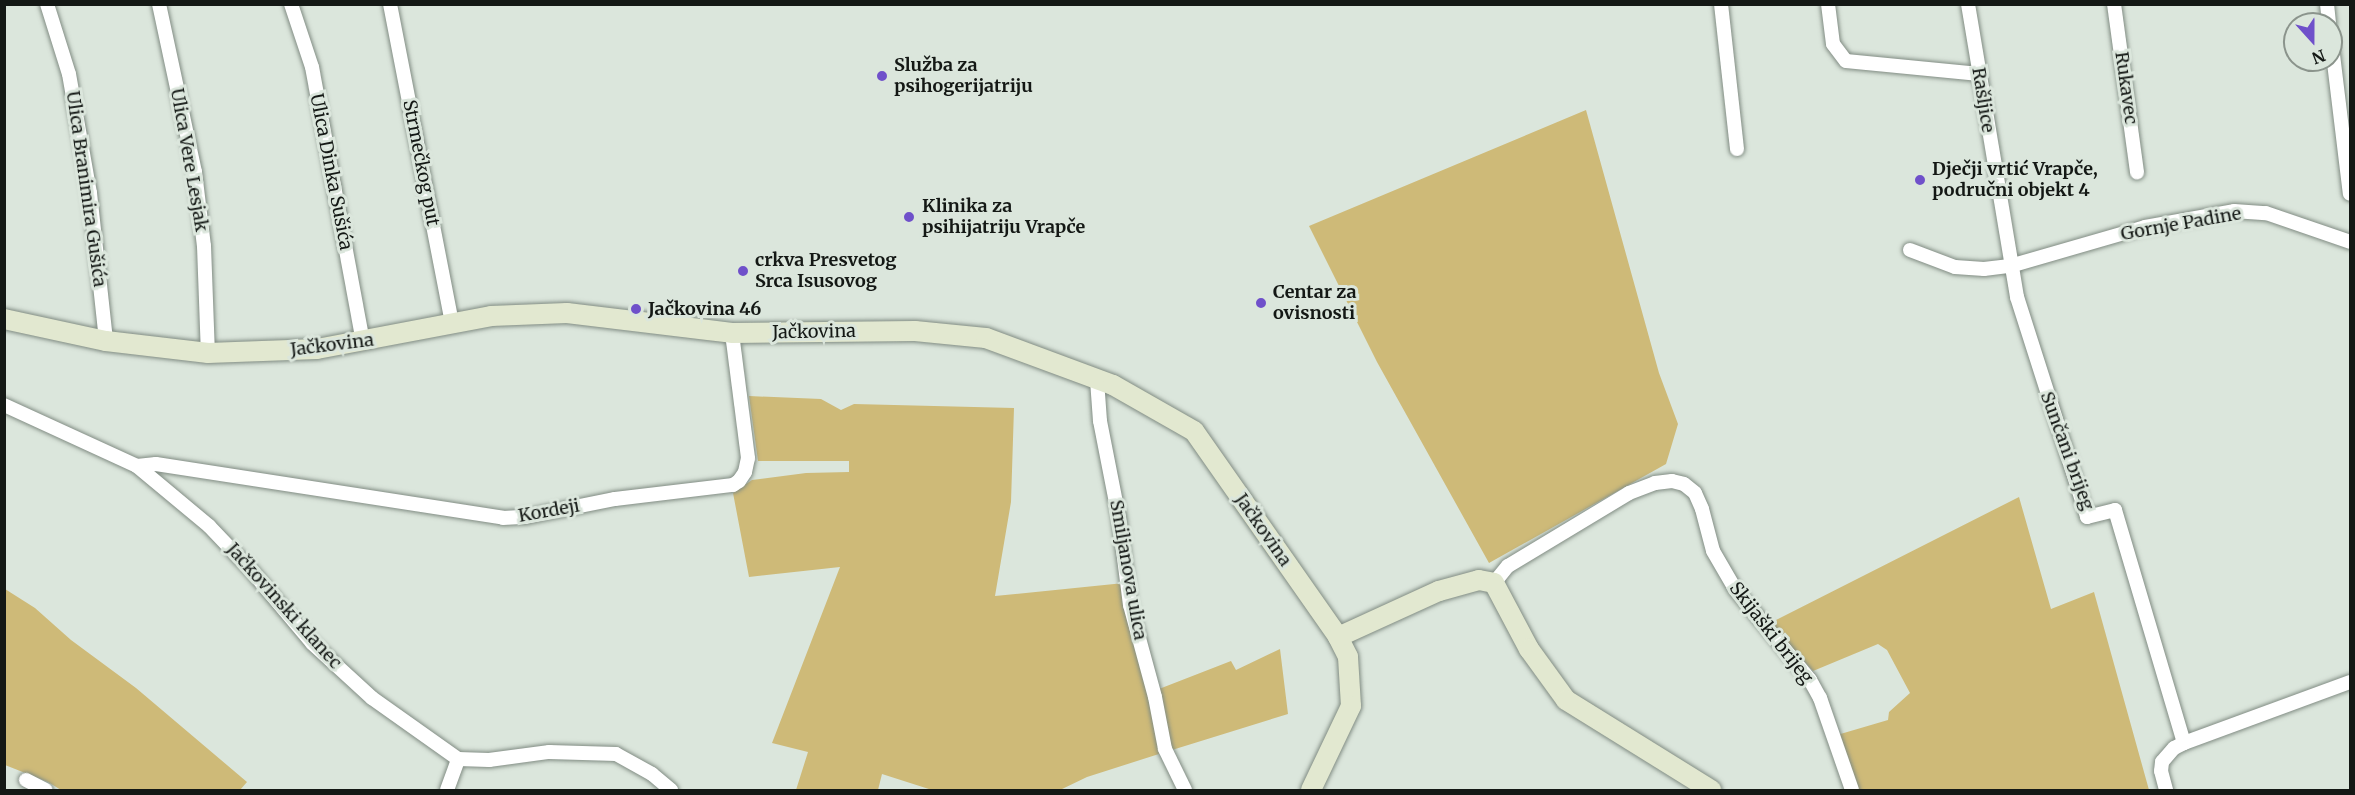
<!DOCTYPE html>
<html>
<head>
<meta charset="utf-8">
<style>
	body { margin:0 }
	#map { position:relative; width:2355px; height:795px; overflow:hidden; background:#dbe6dc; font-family:Merriweather,serif }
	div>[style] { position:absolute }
	.green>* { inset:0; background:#ceba78 }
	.roads { filter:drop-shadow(0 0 2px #818c83) drop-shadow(0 0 2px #818c83) }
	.street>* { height:14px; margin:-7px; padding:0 7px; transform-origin:7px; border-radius:7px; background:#fff }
	.secondary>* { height:20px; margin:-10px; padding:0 10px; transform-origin:10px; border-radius:10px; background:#e2e8d0 }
	.dots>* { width:16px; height:16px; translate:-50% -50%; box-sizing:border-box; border:3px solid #dbe6dc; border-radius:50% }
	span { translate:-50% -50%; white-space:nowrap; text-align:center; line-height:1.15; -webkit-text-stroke:6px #dbe6dc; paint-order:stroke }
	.poi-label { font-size:18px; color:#141815; font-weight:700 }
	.left { translate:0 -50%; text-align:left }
	.street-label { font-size:18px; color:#141815 }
	.frame { position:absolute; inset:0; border:6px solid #141815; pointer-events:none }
	.north { position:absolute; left:2283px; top:12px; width:60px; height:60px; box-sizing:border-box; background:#dbe6dc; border:2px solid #8b948c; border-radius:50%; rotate:159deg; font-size:16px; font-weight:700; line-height:24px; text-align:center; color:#141815 }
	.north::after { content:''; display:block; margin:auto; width:21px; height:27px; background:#6f50ca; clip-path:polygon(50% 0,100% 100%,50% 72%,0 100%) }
</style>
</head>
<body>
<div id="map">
	<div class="green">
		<i style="clip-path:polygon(1586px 110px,1659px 373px,1678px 424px,1666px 464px,1489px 563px,1377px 362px,1309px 226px)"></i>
		<i style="clip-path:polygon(749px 396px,821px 399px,841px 410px,854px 404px,1014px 408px,1011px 502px,995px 596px,1124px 583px,1162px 753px,1087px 777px,1060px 790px,932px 790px,882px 774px,878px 790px,796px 790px,808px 752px,772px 743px,840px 567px,749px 577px,733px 493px,752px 480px,806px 473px,849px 472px,849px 461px,758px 461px)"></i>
		<i style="clip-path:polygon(2019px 497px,2051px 609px,2094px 592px,2149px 790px,1858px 790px,1837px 735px,1888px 720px,1889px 712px,1910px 693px,1887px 650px,1878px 644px,1813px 671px,1770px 623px)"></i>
		<i style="clip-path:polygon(5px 589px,35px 608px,71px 640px,136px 688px,247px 782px,240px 790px,61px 790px,48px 782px,5px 765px)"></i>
		<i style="clip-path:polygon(1280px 649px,1288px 714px,1172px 750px,1159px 689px,1231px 661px,1236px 670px)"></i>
	</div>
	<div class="roads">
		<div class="street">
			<i style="left:47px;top:4px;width:73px;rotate:72.6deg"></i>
			<i style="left:69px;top:74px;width:121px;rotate:80deg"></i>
			<i style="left:90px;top:193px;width:149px;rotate:83.8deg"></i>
			<i style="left:159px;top:4px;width:172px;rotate:77.9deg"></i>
			<i style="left:195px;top:172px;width:75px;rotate:83.1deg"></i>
			<i style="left:204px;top:246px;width:107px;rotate:87.9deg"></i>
			<i style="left:291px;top:4px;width:66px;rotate:71.6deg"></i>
			<i style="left:312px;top:67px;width:280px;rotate:79.5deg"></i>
			<i style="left:390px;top:4px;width:324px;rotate:79deg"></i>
			<i style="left:1721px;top:4px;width:146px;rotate:83.7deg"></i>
			<i style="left:1828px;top:4px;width:40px;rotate:82.9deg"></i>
			<i style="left:1833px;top:44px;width:21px;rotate:53deg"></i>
			<i style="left:1846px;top:61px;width:134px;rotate:5.6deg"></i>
			<i style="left:1968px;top:4px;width:297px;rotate:80.5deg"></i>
			<i style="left:2017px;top:297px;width:231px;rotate:72.3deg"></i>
			<i style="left:2087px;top:517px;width:29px;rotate:-14deg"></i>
			<i style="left:2115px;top:510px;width:243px;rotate:73.5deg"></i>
			<i style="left:2184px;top:743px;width:11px;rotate:153deg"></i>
			<i style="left:2174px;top:748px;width:18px;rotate:131deg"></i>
			<i style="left:2162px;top:762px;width:9px;rotate:96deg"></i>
			<i style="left:2161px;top:771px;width:20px;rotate:75deg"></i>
			<i style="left:2114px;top:4px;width:170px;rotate:82.2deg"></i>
			<i style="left:2327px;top:4px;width:20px;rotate:84deg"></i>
			<i style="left:2331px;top:38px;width:157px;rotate:83.1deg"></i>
			<i style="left:1910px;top:250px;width:48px;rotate:20.7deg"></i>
			<i style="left:1955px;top:267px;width:29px;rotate:4deg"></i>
			<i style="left:1984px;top:269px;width:26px;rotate:-7deg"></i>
			<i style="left:2010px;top:266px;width:141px;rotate:-16.1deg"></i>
			<i style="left:2145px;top:227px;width:90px;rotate:-10.2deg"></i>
			<i style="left:2234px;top:211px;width:32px;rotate:4deg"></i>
			<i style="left:2266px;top:213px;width:89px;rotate:19deg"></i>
			<i style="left:1097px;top:380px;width:41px;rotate:85.8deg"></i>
			<i style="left:1100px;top:421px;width:99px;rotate:78.9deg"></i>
			<i style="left:1119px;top:518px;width:88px;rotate:82.8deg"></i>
			<i style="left:1130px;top:605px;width:95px;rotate:74.8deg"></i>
			<i style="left:1155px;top:697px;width:53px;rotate:79.1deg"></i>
			<i style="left:1165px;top:749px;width:46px;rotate:64deg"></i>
			<i style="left:4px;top:405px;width:146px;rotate:24.6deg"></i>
			<i style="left:137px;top:466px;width:94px;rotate:39.8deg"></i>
			<i style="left:209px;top:526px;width:59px;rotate:46.4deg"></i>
			<i style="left:250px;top:569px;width:97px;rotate:50deg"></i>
			<i style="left:312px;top:643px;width:81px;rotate:42.5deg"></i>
			<i style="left:372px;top:698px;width:105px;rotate:35.3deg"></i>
			<i style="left:458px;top:759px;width:31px;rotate:2deg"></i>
			<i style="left:489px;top:760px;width:61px;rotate:-7.6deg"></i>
			<i style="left:549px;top:752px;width:67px;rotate:1.7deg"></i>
			<i style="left:616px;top:754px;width:41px;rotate:29.1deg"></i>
			<i style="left:652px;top:774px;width:25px;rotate:40deg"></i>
			<i style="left:137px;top:466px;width:19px;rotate:-6deg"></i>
			<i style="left:156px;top:464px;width:351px;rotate:8.8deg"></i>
			<i style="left:503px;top:518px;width:22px;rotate:-3deg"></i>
			<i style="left:525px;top:517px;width:92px;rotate:-11.3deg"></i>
			<i style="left:615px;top:499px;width:119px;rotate:-6.8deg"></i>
			<i style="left:733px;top:485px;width:7px;rotate:-34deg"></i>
			<i style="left:739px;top:481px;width:11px;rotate:-56deg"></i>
			<i style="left:745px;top:472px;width:14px;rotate:-78deg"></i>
			<i style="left:748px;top:458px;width:126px;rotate:-97.3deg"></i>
			<i style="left:1494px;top:583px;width:22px;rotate:-51deg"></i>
			<i style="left:1508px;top:566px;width:141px;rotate:-31.1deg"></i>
			<i style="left:1629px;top:493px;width:28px;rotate:-21deg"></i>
			<i style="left:1655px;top:483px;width:17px;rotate:-7deg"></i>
			<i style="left:1672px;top:481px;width:12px;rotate:14deg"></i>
			<i style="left:1684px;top:484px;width:14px;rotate:39deg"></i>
			<i style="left:1695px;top:493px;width:17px;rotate:66deg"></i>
			<i style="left:1702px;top:509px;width:43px;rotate:75.3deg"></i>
			<i style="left:1713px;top:551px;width:44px;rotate:59.9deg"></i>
			<i style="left:1735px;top:589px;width:118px;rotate:50.5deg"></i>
			<i style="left:1810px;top:680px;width:21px;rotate:61deg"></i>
			<i style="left:1820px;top:698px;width:97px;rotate:70.8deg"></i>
			<i style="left:2184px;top:743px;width:177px;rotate:-20.2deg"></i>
			<i style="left:26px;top:780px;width:22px;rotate:27deg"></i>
			<i style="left:447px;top:790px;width:33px;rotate:-70deg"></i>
		</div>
		<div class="secondary">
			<i style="left:4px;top:319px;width:104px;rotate:12.2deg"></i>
			<i style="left:106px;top:341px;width:103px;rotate:6.7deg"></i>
			<i style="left:208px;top:353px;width:109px;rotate:-2.1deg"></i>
			<i style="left:317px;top:349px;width:177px;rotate:-10.7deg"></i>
			<i style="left:491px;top:316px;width:76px;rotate:-2.3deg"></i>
			<i style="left:567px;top:313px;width:166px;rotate:6.9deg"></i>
			<i style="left:732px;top:333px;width:183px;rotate:-0.6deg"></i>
			<i style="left:915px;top:331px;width:71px;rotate:5.6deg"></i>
			<i style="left:986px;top:338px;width:135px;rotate:20.3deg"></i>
			<i style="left:1113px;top:385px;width:93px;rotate:29.6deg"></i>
			<i style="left:1194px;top:431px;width:251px;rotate:55deg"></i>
			<i style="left:1338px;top:637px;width:22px;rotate:63deg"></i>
			<i style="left:1348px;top:657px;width:49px;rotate:86.5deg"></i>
			<i style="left:1351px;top:706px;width:93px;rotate:115.5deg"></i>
			<i style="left:1338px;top:637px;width:111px;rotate:-24.5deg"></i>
			<i style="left:1439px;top:591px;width:41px;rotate:-15.4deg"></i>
			<i style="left:1479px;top:580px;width:15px;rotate:11deg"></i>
			<i style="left:1494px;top:583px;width:75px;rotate:62.1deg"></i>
			<i style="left:1529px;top:649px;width:63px;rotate:54deg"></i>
			<i style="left:1566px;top:700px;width:171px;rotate:31.8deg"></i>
		</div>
	</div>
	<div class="dots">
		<i style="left:882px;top:76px;background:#6f50ca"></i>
		<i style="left:1920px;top:180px;background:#6f50ca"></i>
		<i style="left:909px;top:217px;background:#6f50ca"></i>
		<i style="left:743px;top:271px;background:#6f50ca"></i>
		<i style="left:1261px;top:303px;background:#6f50ca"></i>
		<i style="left:636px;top:309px;background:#6f50ca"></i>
	</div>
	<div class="poi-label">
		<span class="left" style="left:894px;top:76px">Služba za<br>psihogerijatriju</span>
		<span class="left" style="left:1932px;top:180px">Dječji vrtić Vrapče,<br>područni objekt 4</span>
		<span class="left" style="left:922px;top:217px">Klinika za<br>psihijatriju Vrapče</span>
		<span class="left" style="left:755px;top:271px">crkva Presvetog<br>Srca Isusovog</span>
		<span class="left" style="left:1273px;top:303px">Centar za<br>ovisnosti</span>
		<span class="left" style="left:648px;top:309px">Jačkovina 46</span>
	</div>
	<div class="street-label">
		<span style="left:2126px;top:88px;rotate:82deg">Rukavec</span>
		<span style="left:1983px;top:100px;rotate:81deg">Rašljice</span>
		<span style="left:189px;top:160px;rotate:80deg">Ulica Vere Lesjak</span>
		<span style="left:421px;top:163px;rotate:79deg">Strmečkog put</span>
		<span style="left:331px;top:172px;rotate:79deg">Ulica Dinka Sušića</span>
		<span style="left:86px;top:189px;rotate:82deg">Ulica Branimira Gušića</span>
		<span style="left:2181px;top:224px;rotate:-10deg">Gornje Padine</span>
		<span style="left:814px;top:332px;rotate:-1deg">Jačkovina</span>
		<span style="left:332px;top:345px;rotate:-7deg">Jačkovina</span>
		<span style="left:2067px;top:451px;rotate:70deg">Sunčani brijeg</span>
		<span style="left:549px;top:511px;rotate:-10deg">Kordeji</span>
		<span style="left:1263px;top:530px;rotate:55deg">Jačkovina</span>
		<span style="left:1128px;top:570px;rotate:80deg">Smiljanova ulica</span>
		<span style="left:284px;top:606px;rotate:48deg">Jačkovinski klanec</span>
		<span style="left:1771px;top:633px;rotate:52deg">Skijaški brijeg</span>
	</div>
	<div class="frame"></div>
	<div class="north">N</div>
</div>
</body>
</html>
